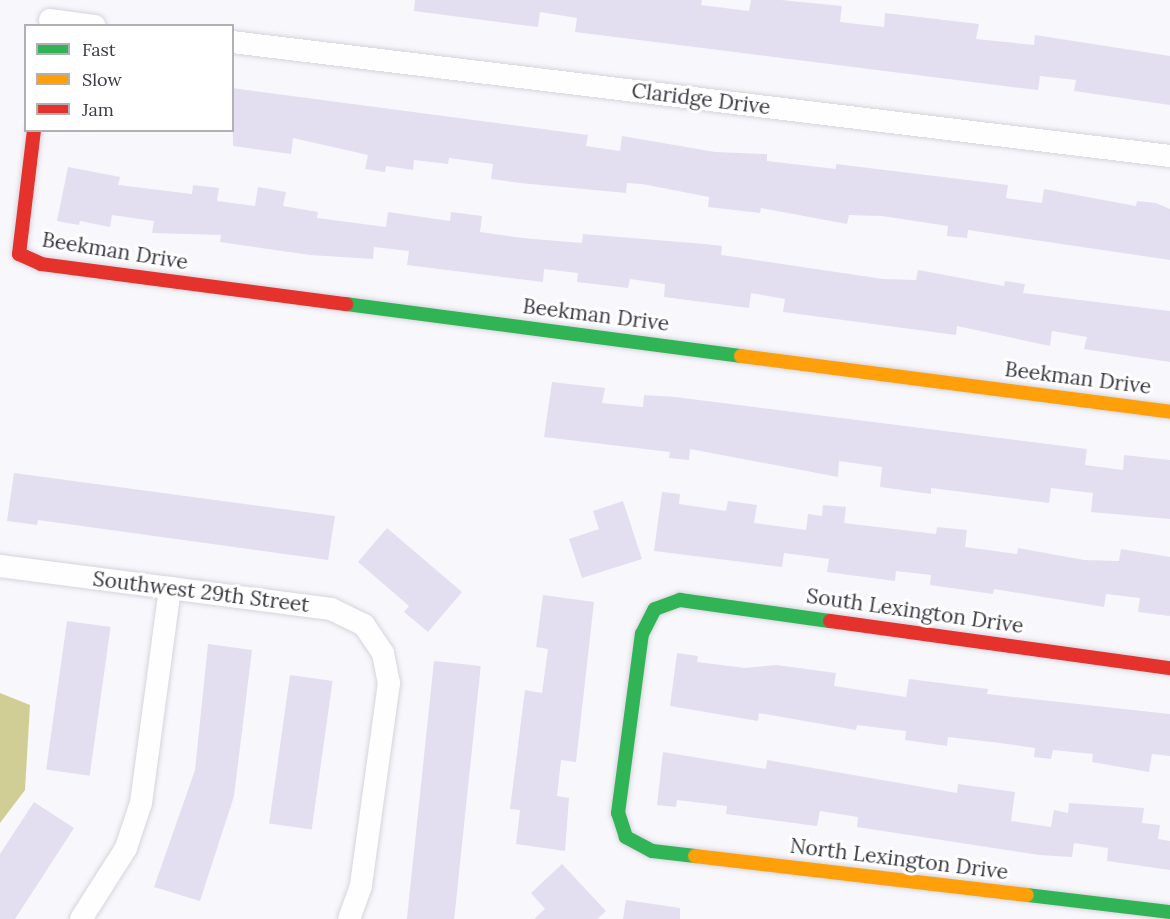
<!DOCTYPE html>
<html>
<head>
<meta charset="utf-8">
<style>
	body { margin:0 }
	#map { position:relative; width:1170px; height:919px; overflow:hidden; background:#f8f7fc; font-family:Lora,serif }
	div>[style] { position:absolute }
	.water>* { inset:0; background:#d1ce95 }
	.building>* { inset:0; background:#e3dff0; transform-origin:0 0 }
	.roads { filter:drop-shadow(0 0 2px #d6d4db) drop-shadow(0 0 2px #d6d4db) }
	.street>* { height:22px; margin:-11px; padding:0 11px; transform-origin:11px; border-radius:11px; background:#fefeff }
	.fast>* { height:14px; margin:-7px; padding:0 7px; transform-origin:7px; border-radius:7px; background:#30b455 }
	.slow>* { height:14px; margin:-7px; padding:0 7px; transform-origin:7px; border-radius:7px; background:#ff9f0a }
	.jam>* { height:14px; margin:-7px; padding:0 7px; transform-origin:7px; border-radius:7px; background:#e5322d }
	span { translate:-50% -50%; white-space:nowrap; text-align:center; line-height:1.15; -webkit-text-stroke:6px #fff; paint-order:stroke }
	.street-label { font-size:21px; color:#3c3a43 }
	.legend { position:absolute; left:24px; top:24px; width:210px; height:108px; box-sizing:border-box; background:#fff; border:2px solid #b1b0b4; margin:0; padding:8px 10px; list-style:none; font-size:18px; color:#3c3a43 }
	.legend li { display:flex; align-items:center; gap:12px; height:30px }
	.legend b { width:30px; border:2px solid #b1b0b4 }
</style>
</head>
<body>
<div id="map">
	<div class="water">
		<i style="clip-path:polygon(0 693px,30px 705px,25px 790px,0 823px)"></i>
	</div>
	<div class="building">
		<i style="clip-path:polygon(415px 0,702px 0,701px 5px,749px 11px,751px 0,781px 0,842px 6px,840px 22px,884px 27px,885px 13px,979px 24px,976px 39px,1034px 45px,1035px 35px,1170px 56px,1170px 105px,1074px 91px,1076px 80px,1040px 76px,1038px 90px,1004px 86px,575px 32px,577px 18px,540px 12px,538px 27px,414px 11px)"></i>
		<i style="clip-path:polygon(232px 88px,588px 135px,586px 146px,620px 151px,622px 136px,715px 152px,767px 154px,767px 161px,836px 169px,836px 164px,1008px 185px,1006px 198px,1042px 203px,1044px 189px,1136px 206px,1137px 201px,1156px 203px,1170px 209px,1170px 260px,968px 230px,967px 238px,947px 236px,948px 226px,882px 216px,849px 215px,847px 224px,761px 208px,760px 213px,708px 207px,709px 197px,642px 184px,627px 183px,626px 193px,520px 183px,491px 179px,493px 164px,449px 158px,448px 164px,414px 160px,413px 170px,386px 166px,385px 172px,365px 169px,368px 155px,293px 138px,291px 154px,233px 146px)"></i>
		<i style="clip-path:polygon(68px 167px,120px 177px,118px 185px,192px 194px,193px 185px,219px 188px,217px 201px,255px 206px,258px 187px,286px 192px,283px 206px,318px 212px,317px 218px,386px 227px,388px 212px,450px 221px,451px 212px,482px 216px,480px 232px,523px 238px,582px 243px,583px 234px,705px 244px,722px 246px,721px 255px,883px 279px,916px 280px,918px 270px,1004px 286px,1005px 281px,1025px 284px,1023px 293px,1170px 311px,1170px 362px,1084px 349px,1087px 337px,1052px 331px,1050px 346px,957px 326px,956px 335px,783px 312px,785px 299px,751px 293px,749px 308px,664px 297px,665px 284px,630px 279px,628px 288px,577px 282px,578px 273px,544px 269px,543px 282px,407px 265px,409px 251px,374px 247px,373px 259px,310px 255px,220px 242px,221px 235px,152px 233px,154px 221px,112px 215px,110px 227px,80px 221px,79px 225px,57px 221px)"></i>
		<i style="clip-path:polygon(552px 382px,605px 388px,602px 403px,643px 407px,644px 395px,675px 397px,1087px 449px,1085px 465px,1123px 470px,1124px 455px,1170px 460px,1170px 519px,1091px 512px,1093px 493px,1051px 488px,1049px 503px,931px 488px,931px 494px,880px 487px,882px 467px,839px 461px,838px 477px,690px 449px,689px 460px,669px 458px,670px 452px,544px 437px)"></i>
		<i style="clip-path:polygon(14px 473px,335px 516px,328px 560px,38px 520px,37px 525px,7px 521px)"></i>
		<i style="clip-path:polygon(662px 492px,680px 494px,679px 504px,726px 511px,728px 501px,757px 505px,754px 523px,806px 530px,808px 514px,822px 516px,823px 505px,846px 507px,844px 523px,936px 534px,937px 527px,967px 530px,965px 547px,1017px 554px,1018px 548px,1084px 560px,1119px 561px,1121px 549px,1170px 557px,1170px 616px,1138px 612px,1140px 598px,1106px 594px,1104px 607px,994px 589px,993px 594px,930px 585px,931px 575px,896px 571px,895px 581px,827px 572px,829px 559px,784px 553px,782px 567px,654px 551px)"></i>
		<i style="clip-path:polygon(623px 501px,642px 559px,582px 578px,569px 539px,599px 529px,593px 511px)"></i>
		<i style="clip-path:polygon(387px 528px,462px 592px,428px 632px,404px 612px,409px 606px,358px 562px)"></i>
		<i style="clip-path:polygon(543px 595px,594px 602px,576px 762px,561px 760px,557px 796px,569px 798px,565px 851px,516px 844px,520px 810px,510px 809px,525px 690px,542px 693px,548px 649px,536px 647px)"></i>
		<i style="left:67px;top:621px;width:44px;height:150px;rotate:8deg"></i>
		<i style="clip-path:polygon(208px 644px,252px 650px,234px 796px,200px 901px,154px 887px,195px 770px)"></i>
		<i style="clip-path:polygon(677px 653px,698px 656px,697px 662px,745px 668px,776px 665px,836px 673px,834px 686px,906px 697px,909px 679px,988px 689px,987px 694px,1170px 714px,1170px 756px,1152px 754px,1149px 772px,1092px 762px,1093px 754px,1053px 750px,1051px 759px,1034px 757px,1035px 748px,1000px 743px,948px 737px,947px 746px,905px 740px,906px 731px,857px 725px,856px 730px,759px 713px,758px 721px,670px 706px)"></i>
		<i style="left:434px;top:661px;width:47px;height:260px;rotate:6deg"></i>
		<i style="left:290px;top:675px;width:43px;height:150px;rotate:8deg"></i>
		<i style="clip-path:polygon(663px 752px,766px 769px,767px 760px,957px 793px,958px 784px,1015px 792px,1011px 821px,1051px 827px,1054px 810px,1068px 813px,1069px 803px,1144px 808px,1142px 823px,1160px 825px,1158px 839px,1170px 841px,1170px 870px,1107px 861px,1108px 848px,1074px 843px,1072px 857px,1039px 855px,857px 827px,858px 817px,820px 811px,817px 826px,726px 814px,727px 806px,677px 800px,676px 807px,657px 805px)"></i>
		<i style="clip-path:polygon(34px 802px,74px 828px,15px 919px,0 919px,0 854px)"></i>
		<i style="clip-path:polygon(562px 864px,606px 911px,597px 919px,534px 919px,545px 909px,531px 893px)"></i>
		<i style="clip-path:polygon(626px 900px,680px 908px,680px 919px,623px 919px)"></i>
	</div>
	<div class="roads">
		<div class="street">
			<i style="left:50px;top:20px;width:45px;rotate:7.6deg"></i>
			<i style="left:232px;top:42px;width:945px;rotate:6.93deg"></i>
			<i style="left:0;top:566px;width:334px;rotate:7.4deg"></i>
			<i style="left:331px;top:609px;width:37px;rotate:26deg"></i>
			<i style="left:364px;top:625px;width:34px;rotate:56deg"></i>
			<i style="left:383px;top:653px;width:31px;rotate:79deg"></i>
			<i style="left:389px;top:683px;width:205px;rotate:97.9deg"></i>
			<i style="left:361px;top:886px;width:35px;rotate:110deg"></i>
			<i style="left:81px;top:919px;width:84px;rotate:-57.6deg"></i>
			<i style="left:126px;top:848px;width:47px;rotate:-71.6deg"></i>
			<i style="left:141px;top:803px;width:217px;rotate:-82.3deg"></i>
		</div>
		<div class="fast">
			<i style="left:346px;top:304px;width:398px;rotate:7.5deg"></i>
			<i style="left:695px;top:856px;width:43px;rotate:-173.4deg"></i>
			<i style="left:652px;top:851px;width:30px;rotate:-152deg"></i>
			<i style="left:626px;top:837px;width:25px;rotate:-108deg"></i>
			<i style="left:618px;top:813px;width:181px;rotate:-82.4deg"></i>
			<i style="left:642px;top:634px;width:28px;rotate:-63deg"></i>
			<i style="left:655px;top:609px;width:27px;rotate:-20deg"></i>
			<i style="left:680px;top:600px;width:151px;rotate:8deg"></i>
			<i style="left:1027px;top:895px;width:144px;rotate:6.8deg"></i>
		</div>
		<div class="slow">
			<i style="left:741px;top:356px;width:433px;rotate:7.4deg"></i>
			<i style="left:695px;top:856px;width:334px;rotate:6.7deg"></i>
		</div>
		<div class="jam">
			<i style="left:34px;top:130px;width:125px;rotate:96.9deg"></i>
			<i style="left:19px;top:254px;width:24px;rotate:24deg"></i>
			<i style="left:41px;top:264px;width:308px;rotate:7.5deg"></i>
			<i style="left:830px;top:621px;width:343px;rotate:7.9deg"></i>
		</div>
	</div>
	<div class="street-label">
		<span style="left:701px;top:99px;rotate:7deg">Claridge Drive</span>
		<span style="left:115px;top:251px;rotate:9deg">Beekman Drive</span>
		<span style="left:596px;top:315px;rotate:7deg">Beekman Drive</span>
		<span style="left:1078px;top:378px;rotate:7deg">Beekman Drive</span>
		<span style="left:201px;top:592px;rotate:7deg">Southwest 29th Street</span>
		<span style="left:915px;top:611px;rotate:8deg">South Lexington Drive</span>
		<span style="left:899px;top:859px;rotate:7deg">North Lexington Drive</span>
	</div>
	<ul class="legend">
	<li><b style="height:8px;background:#30b455"></b>Fast</li>
	<li><b style="height:8px;background:#ff9f0a"></b>Slow</li>
	<li><b style="height:8px;background:#e5322d"></b>Jam</li>
	</ul>
</div>
</body>
</html>
